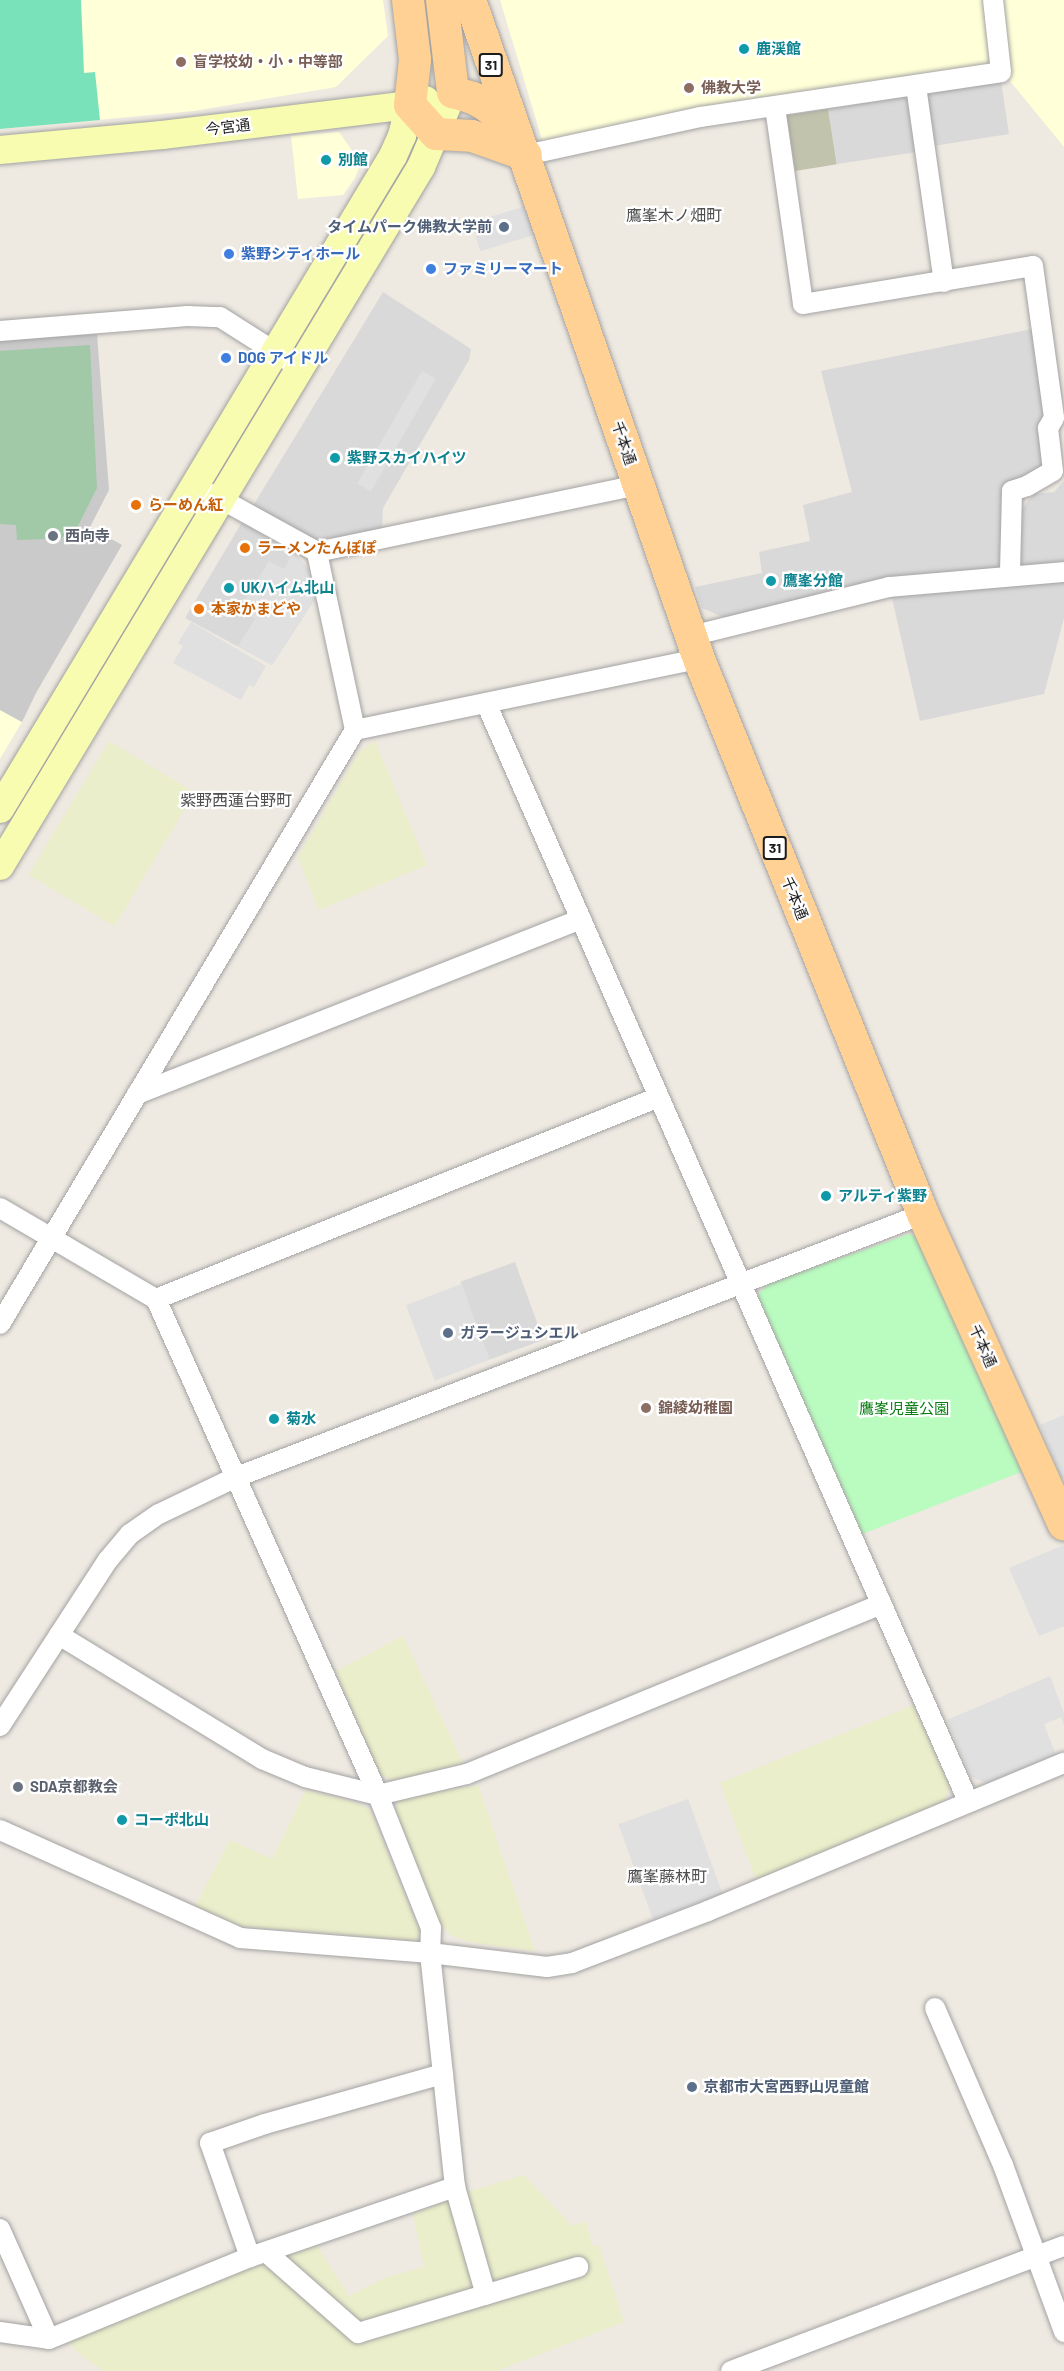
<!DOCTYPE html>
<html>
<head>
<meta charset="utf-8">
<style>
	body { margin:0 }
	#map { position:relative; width:1064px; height:2371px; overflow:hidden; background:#eee9e1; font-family:Barlow,"Noto Sans JP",sans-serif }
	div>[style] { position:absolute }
	.residential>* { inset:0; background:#dad9d9; transform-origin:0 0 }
	.education>* { inset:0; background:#ffffd8 }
	.religious>* { inset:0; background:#cacaca }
	.construction>* { inset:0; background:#c2c3ac; transform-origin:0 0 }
	.farmland>* { inset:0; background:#ebeeca; transform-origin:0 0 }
	.cemetery>* { inset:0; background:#a1c8a7 }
	.park>* { inset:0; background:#bafcbf }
	.pitch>* { inset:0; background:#7ae2ba }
	.parking>* { inset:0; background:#e0e0e0; transform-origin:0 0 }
	.roads { filter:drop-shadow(0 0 2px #a3a3a3) drop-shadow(0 0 2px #a3a3a3) }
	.street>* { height:20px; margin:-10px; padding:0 10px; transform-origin:10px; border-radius:10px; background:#fff }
	.secondary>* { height:28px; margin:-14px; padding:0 14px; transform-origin:14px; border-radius:14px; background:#f8fcb0 }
	.primary>* { height:32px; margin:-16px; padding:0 16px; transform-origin:16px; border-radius:16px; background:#ffd194 }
	.dots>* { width:16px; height:16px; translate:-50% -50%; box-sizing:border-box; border:3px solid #fff; border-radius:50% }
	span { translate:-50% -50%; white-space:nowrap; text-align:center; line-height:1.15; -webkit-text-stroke:4.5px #fff; paint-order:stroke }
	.shield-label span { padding:2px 4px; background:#fff; border:2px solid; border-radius:4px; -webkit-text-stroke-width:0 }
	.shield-label { font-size:14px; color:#1c1c1c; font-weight:700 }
	.culture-label { font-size:15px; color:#0d838f; font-weight:700 }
	.left { translate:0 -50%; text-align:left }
	.education-label { font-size:15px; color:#785e54; font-weight:700 }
	.street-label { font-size:15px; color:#1c1c1c }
	.service-label { font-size:15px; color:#4e5e75; font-weight:700 }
	.right { translate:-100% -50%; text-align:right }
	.shop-label { font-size:15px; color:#366cbe; font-weight:700 }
	.food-label { font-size:15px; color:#c56008; font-weight:700 }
	.worship-label { font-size:15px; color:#5b616d; font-weight:700 }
	.park-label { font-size:15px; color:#067d10 }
	.neighbourhood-label { font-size:16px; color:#4f4f4f }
</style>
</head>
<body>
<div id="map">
	<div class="residential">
		<i style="clip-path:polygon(1001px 81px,1009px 134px,933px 146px,926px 96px,930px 93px)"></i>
		<i style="clip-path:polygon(903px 97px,909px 100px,917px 152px,837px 164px,828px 109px)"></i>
		<i style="clip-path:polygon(383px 292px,471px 349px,469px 360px,383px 508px,382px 531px,313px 540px,253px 506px)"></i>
		<i style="clip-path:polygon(1037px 328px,1048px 465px,1031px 479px,1007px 483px,1009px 552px,1005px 562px,994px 574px,725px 618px,702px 608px,695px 587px,762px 573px,759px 552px,810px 541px,803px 505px,852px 492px,821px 371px)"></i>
		<i style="clip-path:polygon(1064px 481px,1064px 567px,1018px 570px,1016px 517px,1033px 494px,1054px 492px)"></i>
		<i style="clip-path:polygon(242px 522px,295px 554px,310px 571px,315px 599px,272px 665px,185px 618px)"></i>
		<i style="clip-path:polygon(1064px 577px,1064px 618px,1044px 694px,920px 721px,891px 594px)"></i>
		<i style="left:515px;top:1262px;width:83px;height:58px;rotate:70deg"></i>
	</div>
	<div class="education">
		<i style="clip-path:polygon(0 0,383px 0,388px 36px,336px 87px,194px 111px,0 129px)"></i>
		<i style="clip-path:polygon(500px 0,989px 0,998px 68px,544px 146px)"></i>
		<i style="clip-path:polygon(1001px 0,1064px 0,1064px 147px,1010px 81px)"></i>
		<i style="clip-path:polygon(339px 132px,361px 163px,355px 178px,343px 195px,298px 199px,291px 136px)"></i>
		<i style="clip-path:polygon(0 710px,22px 722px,0 759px)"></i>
	</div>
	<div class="religious">
		<i style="clip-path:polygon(97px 334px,109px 490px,90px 527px,122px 545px,36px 693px,22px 722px,0 710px,0 341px)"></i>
	</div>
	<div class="construction">
		<i style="left:828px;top:109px;width:56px;height:42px;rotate:81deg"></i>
	</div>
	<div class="farmland">
		<i style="left:109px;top:741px;width:100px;height:156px;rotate:31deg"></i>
		<i style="clip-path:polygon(375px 741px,427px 865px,319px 910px,298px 857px,359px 752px)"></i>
		<i style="clip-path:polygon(403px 1636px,463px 1763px,395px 1781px,379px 1774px,336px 1671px)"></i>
		<i style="clip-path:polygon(914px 1705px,950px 1787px,943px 1803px,756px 1880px,720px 1783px)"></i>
		<i style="clip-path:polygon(478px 1785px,535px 1951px,468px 1942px,451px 1935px,440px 1924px,395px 1813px,398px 1802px,406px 1796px)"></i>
		<i style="clip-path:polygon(306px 1790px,357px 1803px,370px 1810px,420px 1932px,417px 1941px,240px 1926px,195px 1906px,230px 1840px,272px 1859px)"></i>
		<i style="clip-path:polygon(524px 2175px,572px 2226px,586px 2221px,592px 2246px,599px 2245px,624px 2322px,496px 2371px,104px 2371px,83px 2357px,66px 2339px,250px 2262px,315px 2243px,349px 2296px,387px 2277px,424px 2267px,413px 2214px,463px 2193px)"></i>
	</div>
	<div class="cemetery">
		<i style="clip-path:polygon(90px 345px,97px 488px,72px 538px,17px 540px,16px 525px,0 524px,0 351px)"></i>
	</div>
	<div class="park">
		<i style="clip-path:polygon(909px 1234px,928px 1240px,1029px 1469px,860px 1535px,757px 1302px,759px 1293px,769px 1283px)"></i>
	</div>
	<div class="pitch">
		<i style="clip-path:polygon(0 0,81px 0,84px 73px,95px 72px,100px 120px,0 129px)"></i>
	</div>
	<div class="parking">
		<i style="left:529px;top:205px;width:30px;height:60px;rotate:73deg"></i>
		<i style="left:422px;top:371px;width:16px;height:130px;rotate:30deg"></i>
		<i style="clip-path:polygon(293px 553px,310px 571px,315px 599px,272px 665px,238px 646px,255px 619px,239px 610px,269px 561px,284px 569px)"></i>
		<i style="clip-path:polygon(191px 622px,266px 666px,254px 687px,249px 685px,241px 700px,173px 663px,183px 646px,178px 643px)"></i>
		<i style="left:461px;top:1284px;width:81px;height:59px;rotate:69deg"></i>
		<i style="clip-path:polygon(1064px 1415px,1064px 1478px,1062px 1479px,1040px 1425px)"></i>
		<i style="clip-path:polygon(1064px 1545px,1064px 1626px,1039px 1636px,1009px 1568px)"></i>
		<i style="clip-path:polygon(1050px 1676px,1064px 1713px,1064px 1725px,1061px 1717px,1044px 1724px,1056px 1755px,989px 1784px,971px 1777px,947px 1720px)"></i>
		<i style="left:688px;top:1799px;width:101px;height:74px;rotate:70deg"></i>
	</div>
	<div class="roads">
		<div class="street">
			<i style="left:916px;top:86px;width:198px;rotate:81.9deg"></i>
			<i style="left:775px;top:107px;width:199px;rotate:81.9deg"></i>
			<i style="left:803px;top:304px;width:233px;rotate:-9.4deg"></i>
			<i style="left:1033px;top:266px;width:153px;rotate:82.1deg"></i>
			<i style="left:1054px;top:418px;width:12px;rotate:121deg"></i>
			<i style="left:1048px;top:428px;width:43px;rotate:83.4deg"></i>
			<i style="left:1053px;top:471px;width:30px;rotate:150deg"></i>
			<i style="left:1027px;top:486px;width:16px;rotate:162deg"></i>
			<i style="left:1012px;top:491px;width:84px;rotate:91.4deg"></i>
			<i style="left:526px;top:155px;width:179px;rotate:-12.3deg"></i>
			<i style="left:701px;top:117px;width:303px;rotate:-8.5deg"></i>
			<i style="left:1001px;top:72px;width:72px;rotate:-96.3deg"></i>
			<i style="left:0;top:331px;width:188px;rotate:-4.6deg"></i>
			<i style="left:187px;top:316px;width:33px;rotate:2deg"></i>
			<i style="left:220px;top:317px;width:95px;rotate:32.5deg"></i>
			<i style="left:212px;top:494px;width:120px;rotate:28.9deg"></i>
			<i style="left:691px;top:636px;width:204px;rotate:-13.9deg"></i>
			<i style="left:889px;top:587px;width:176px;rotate:-4.9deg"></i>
			<i style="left:486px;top:703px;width:1199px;rotate:66.3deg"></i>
			<i style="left:355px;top:730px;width:351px;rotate:-11.7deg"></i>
			<i style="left:137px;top:1094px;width:477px;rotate:-21.5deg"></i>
			<i style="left:0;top:1208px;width:181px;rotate:30.3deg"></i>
			<i style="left:156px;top:1299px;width:543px;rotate:65.89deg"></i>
			<i style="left:378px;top:1795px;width:143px;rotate:68.3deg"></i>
			<i style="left:431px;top:1928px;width:25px;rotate:92deg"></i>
			<i style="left:430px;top:1953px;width:235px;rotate:83.9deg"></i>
			<i style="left:455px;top:2187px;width:112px;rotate:74deg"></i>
			<i style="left:156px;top:1299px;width:542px;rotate:-21.88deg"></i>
			<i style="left:0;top:1324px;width:692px;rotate:-59.14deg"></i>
			<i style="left:355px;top:730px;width:182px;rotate:-102.1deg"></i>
			<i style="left:317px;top:552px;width:329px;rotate:-11.8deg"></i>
			<i style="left:59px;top:1635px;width:238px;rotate:31.4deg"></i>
			<i style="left:262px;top:1759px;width:47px;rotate:22.7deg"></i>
			<i style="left:305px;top:1777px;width:75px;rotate:13.9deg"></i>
			<i style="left:378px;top:1795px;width:91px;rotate:-13.3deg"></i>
			<i style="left:467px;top:1774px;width:448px;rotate:-22.3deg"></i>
			<i style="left:0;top:1726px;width:198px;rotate:-57deg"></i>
			<i style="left:108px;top:1560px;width:34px;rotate:-50deg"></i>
			<i style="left:130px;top:1534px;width:35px;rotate:-35deg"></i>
			<i style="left:159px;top:1514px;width:83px;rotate:-25.6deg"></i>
			<i style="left:234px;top:1478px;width:738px;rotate:-20.97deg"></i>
			<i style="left:0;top:1830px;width:263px;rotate:24.2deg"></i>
			<i style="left:240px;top:1938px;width:191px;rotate:4.5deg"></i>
			<i style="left:430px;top:1953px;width:118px;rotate:6.8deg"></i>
			<i style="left:547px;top:1967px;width:25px;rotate:-9deg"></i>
			<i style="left:572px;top:1963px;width:146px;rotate:-20.9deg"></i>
			<i style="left:708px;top:1911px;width:386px;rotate:-22.6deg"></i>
			<i style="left:935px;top:2008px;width:171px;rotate:66.6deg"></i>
			<i style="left:1003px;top:2165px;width:178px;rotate:69.9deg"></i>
			<i style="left:0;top:2229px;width:120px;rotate:66deg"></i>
			<i style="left:266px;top:2252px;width:123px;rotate:41.4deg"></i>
			<i style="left:358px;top:2333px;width:230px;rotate:-16.7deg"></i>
			<i style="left:250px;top:2257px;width:121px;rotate:-109.3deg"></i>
			<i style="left:210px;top:2143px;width:58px;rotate:-19.1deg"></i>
			<i style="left:265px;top:2124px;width:185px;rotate:-15.7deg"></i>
			<i style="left:0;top:2332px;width:49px;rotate:8.1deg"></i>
			<i style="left:49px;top:2339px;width:217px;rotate:-22.2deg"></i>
			<i style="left:250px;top:2257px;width:217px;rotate:-18.9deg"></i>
			<i style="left:731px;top:2371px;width:356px;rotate:-20.6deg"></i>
		</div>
		<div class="secondary">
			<i style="left:0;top:150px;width:163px;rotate:-5.3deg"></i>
			<i style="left:162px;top:135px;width:250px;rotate:-6.9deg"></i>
			<i style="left:410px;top:105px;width:16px;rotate:-18deg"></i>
			<i style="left:0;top:809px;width:762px;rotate:-58.96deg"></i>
			<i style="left:393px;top:156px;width:22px;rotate:-66deg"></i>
			<i style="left:402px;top:136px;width:32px;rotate:-76deg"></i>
			<i style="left:0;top:866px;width:816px;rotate:-58.94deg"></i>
			<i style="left:421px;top:167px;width:82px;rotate:-66.9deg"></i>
		</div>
		<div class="primary">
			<i style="left:408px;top:0;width:60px;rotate:83.3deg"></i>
			<i style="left:415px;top:60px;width:45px;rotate:96.3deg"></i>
			<i style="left:410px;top:105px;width:39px;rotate:48deg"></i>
			<i style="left:436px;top:134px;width:36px;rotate:3deg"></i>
			<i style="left:472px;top:136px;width:57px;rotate:19.4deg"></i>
			<i style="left:442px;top:0;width:93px;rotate:83.2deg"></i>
			<i style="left:453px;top:92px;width:21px;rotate:17deg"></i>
			<i style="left:473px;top:98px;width:16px;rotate:30deg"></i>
			<i style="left:487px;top:106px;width:35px;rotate:40deg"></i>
			<i style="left:470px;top:0;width:698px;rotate:70.84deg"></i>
			<i style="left:699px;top:659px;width:598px;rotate:68.02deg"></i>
			<i style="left:923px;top:1214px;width:341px;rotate:65.6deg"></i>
		</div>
	</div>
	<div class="dots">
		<i style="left:744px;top:49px;background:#0f9aa8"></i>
		<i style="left:181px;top:62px;background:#8d6e63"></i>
		<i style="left:689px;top:88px;background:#8d6e63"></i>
		<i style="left:326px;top:160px;background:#0f9aa8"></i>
		<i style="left:504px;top:227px;background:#5c6f8a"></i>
		<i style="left:229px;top:254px;background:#3f7fe0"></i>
		<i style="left:431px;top:269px;background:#3f7fe0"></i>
		<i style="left:226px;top:358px;background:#3f7fe0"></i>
		<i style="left:335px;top:458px;background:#0f9aa8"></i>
		<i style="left:136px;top:505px;background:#e8710a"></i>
		<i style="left:53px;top:536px;background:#6b7280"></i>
		<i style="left:245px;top:548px;background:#e8710a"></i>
		<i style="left:771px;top:581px;background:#0f9aa8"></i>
		<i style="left:229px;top:588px;background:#0f9aa8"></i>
		<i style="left:199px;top:609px;background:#e8710a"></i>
		<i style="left:826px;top:1196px;background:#0f9aa8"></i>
		<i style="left:448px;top:1333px;background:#5c6f8a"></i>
		<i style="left:646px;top:1408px;background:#8d6e63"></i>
		<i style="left:274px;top:1419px;background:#0f9aa8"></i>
		<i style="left:18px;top:1787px;background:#6b7280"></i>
		<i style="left:122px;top:1820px;background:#0f9aa8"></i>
		<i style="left:692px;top:2087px;background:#5c6f8a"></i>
	</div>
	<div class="shield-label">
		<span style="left:491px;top:65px">31</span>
		<span style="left:775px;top:848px">31</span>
	</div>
	<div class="culture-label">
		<span class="left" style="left:756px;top:49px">鹿渓館</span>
		<span class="left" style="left:338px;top:160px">別館</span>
		<span class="left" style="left:347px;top:458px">紫野スカイハイツ</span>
		<span class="left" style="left:783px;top:581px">鷹峯分館</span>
		<span class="left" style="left:241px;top:588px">UKハイム北山</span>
		<span class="left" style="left:838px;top:1196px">アルティ紫野</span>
		<span class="left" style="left:286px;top:1419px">菊水</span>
		<span class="left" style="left:134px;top:1820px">コーポ北山</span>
	</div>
	<div class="education-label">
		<span class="left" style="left:193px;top:62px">盲学校幼・小・中等部</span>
		<span class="left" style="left:701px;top:88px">佛教大学</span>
		<span class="left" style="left:658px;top:1408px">錦綾幼稚園</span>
	</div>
	<div class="street-label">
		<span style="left:228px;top:127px;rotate:-7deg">今宮通</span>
		<span style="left:624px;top:443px;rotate:71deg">千本通</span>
		<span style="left:795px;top:898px;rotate:68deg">千本通</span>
		<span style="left:983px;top:1346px;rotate:66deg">千本通</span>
	</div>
	<div class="service-label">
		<span class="right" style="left:492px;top:227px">タイムパーク佛教大学前</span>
		<span class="left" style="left:460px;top:1333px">ガラージュシエル</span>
		<span class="left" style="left:704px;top:2087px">京都市大宮西野山児童館</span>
	</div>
	<div class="shop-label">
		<span class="left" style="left:241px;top:254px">紫野シティホール</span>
		<span class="left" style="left:443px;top:269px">ファミリーマート</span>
		<span class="left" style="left:238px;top:358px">DOG アイドル</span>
	</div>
	<div class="food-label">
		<span class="left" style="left:148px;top:505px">らーめん紅</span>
		<span class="left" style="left:257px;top:548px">ラーメンたんぽぽ</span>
		<span class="left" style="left:211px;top:609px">本家かまどや</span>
	</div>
	<div class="worship-label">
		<span class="left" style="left:65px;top:536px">西向寺</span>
		<span class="left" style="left:30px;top:1787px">SDA京都教会</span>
	</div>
	<div class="park-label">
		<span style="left:904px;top:1409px">鷹峯児童公園</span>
	</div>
	<div class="neighbourhood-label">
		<span style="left:674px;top:215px">鷹峯木ノ畑町</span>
		<span style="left:236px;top:800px">紫野西蓮台野町</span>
		<span style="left:667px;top:1876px">鷹峯藤林町</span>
	</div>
</div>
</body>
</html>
